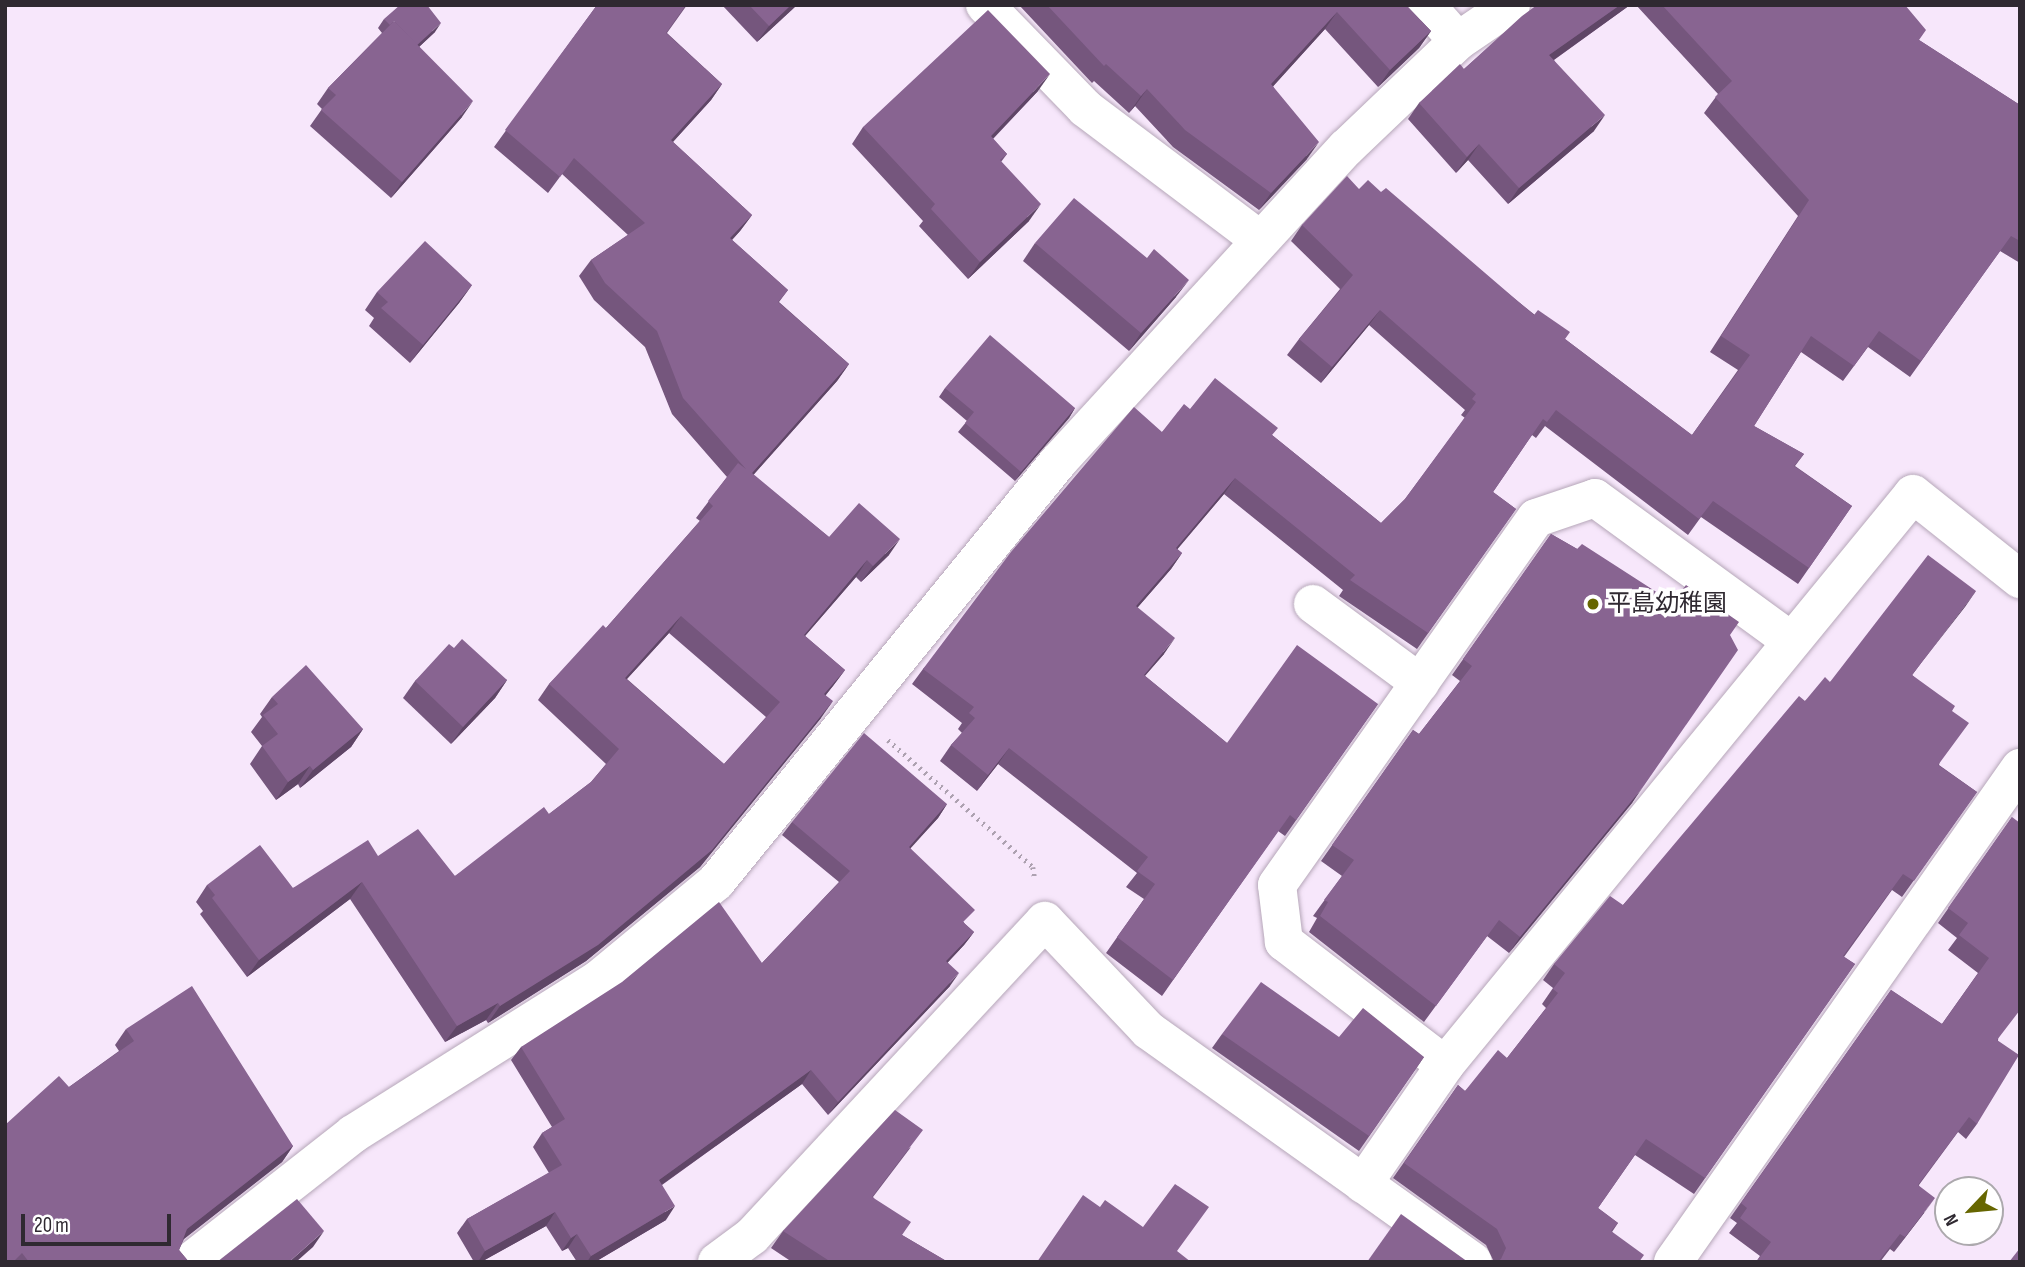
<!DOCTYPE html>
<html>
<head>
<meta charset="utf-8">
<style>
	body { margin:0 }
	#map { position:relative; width:2025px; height:1267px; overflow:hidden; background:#f7e7fb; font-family:"Sofia Sans Condensed","Noto Sans JP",sans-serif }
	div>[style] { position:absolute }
	.path>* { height:4.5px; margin-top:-2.25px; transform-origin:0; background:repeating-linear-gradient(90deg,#ada1b0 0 2px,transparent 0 7px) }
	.roads { filter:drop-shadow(0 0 2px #b6a7b9) drop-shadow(0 0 2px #b6a7b9) }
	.minor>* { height:38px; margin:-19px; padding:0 19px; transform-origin:19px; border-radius:19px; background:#fff }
	.wall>* { inset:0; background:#75567d }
	.shaded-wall>* { inset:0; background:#5f4666 }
	.building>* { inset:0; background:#886491 }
	.dots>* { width:19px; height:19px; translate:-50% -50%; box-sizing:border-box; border:4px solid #fff; border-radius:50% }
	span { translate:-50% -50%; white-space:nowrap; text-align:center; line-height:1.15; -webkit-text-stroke:7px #fff; paint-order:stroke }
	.poi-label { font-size:24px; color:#2f2931 }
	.left { translate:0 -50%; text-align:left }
	.frame { position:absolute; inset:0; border:7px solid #2f2931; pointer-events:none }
	.north { position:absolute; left:1934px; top:1176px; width:70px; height:70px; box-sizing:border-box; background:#fff; border:2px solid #aca9ad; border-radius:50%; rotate:244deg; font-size:19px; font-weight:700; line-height:28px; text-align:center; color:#2f2931 }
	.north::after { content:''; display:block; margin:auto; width:24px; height:32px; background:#660; clip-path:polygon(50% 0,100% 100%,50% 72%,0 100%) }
	.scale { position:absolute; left:21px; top:1214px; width:150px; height:32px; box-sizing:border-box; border:4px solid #2f2931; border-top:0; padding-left:9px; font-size:21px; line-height:24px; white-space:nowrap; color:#2f2931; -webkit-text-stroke:5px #fff; paint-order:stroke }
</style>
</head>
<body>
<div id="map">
	<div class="path">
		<i style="left:888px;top:740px;width:193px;rotate:41.2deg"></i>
		<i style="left:1033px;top:867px;width:13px;rotate:81deg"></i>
	</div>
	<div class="roads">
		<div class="minor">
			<i style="left:985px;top:5px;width:144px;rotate:45.8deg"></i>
			<i style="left:1085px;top:108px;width:219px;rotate:37deg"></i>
			<i style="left:1426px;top:5px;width:48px;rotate:48.4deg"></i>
			<i style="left:1313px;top:604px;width:133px;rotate:36.4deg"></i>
			<i style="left:1445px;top:1065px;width:203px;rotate:-142.6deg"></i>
			<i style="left:1284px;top:942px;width:57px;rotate:-97deg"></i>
			<i style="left:1277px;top:885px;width:449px;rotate:-54.8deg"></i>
			<i style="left:1536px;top:518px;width:62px;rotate:-18.7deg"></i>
			<i style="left:1595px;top:498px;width:241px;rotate:36.1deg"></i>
			<i style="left:1363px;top:1184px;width:145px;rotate:-55.4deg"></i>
			<i style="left:1445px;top:1065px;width:738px;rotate:-50.66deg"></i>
			<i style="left:1913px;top:494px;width:137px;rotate:38.5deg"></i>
			<i style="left:190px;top:1262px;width:207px;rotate:-38.1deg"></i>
			<i style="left:353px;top:1134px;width:291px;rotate:-32.2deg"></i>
			<i style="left:599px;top:979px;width:152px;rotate:-39.7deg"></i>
			<i style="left:716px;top:882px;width:542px;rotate:-50.84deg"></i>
			<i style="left:1058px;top:462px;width:426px;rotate:-47.5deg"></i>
			<i style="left:1346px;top:148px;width:155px;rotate:-43.7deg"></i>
			<i style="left:1458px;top:41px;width:64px;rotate:-34.2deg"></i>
			<i style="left:717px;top:1262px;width:44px;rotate:-36.6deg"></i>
			<i style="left:752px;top:1236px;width:430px;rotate:-47.1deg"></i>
			<i style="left:1045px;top:921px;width:150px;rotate:46.6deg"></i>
			<i style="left:1148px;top:1030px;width:399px;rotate:35.5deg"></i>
			<i style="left:1673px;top:1262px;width:604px;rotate:-54.91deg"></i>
		</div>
	</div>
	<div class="wall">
		<i style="clip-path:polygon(evenodd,597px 5px,687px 5px,667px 33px,722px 84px,711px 100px,673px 142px,752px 215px,740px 231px,732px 240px,788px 290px,779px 302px,849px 364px,837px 381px,753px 475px,829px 537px,889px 555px,861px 582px,856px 577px,805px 636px,845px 670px,826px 695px,821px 718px,700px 867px,586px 961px,488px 1023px,486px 1020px,445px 1042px,350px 899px,247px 977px,200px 914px,203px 911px,196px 902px,207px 885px,293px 888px,378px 856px,455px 876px,549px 814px,591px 782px,606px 764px,538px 700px,549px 684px,606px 628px,700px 521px,696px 518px,727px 477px,672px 414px,645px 347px,594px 300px,579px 276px,591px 260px,628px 235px,562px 174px,548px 193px,494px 147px,597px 5px,669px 633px,766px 717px,724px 764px,627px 679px,669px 633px)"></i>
		<i style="clip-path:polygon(722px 5px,797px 5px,757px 42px)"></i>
		<i style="clip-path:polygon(1019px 5px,1406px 5px,1431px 31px,1419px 48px,1378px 87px,1325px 29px,1273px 86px,1307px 159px,1259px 210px,1173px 147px,1135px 106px,1129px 113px,1094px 81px,1092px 83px)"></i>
		<i style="clip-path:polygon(1537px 5px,1630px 5px,1554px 60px,1594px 131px,1508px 204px,1468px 160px,1456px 173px,1408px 119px,1419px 103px,1464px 69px)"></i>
		<i style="clip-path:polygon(1636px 5px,1905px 5px,1919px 40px,2020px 105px,2020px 263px,2000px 251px,1910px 377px,1868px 347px,1843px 381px,1801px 352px,1754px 426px,1804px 454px,1795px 466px,1852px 506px,1798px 584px,1701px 517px,1688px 535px,1545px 426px,1536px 438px,1532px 435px,1493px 492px,1516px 509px,1417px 649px,1339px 596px,1343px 590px,1224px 494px,1177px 549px,1182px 553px,1171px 569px,1137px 608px,1164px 654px,1145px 676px,1227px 743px,1378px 704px,1285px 836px,1278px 831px,1162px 996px,1106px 953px,1144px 899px,1126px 887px,1137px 873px,998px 764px,977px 791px,940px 761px,951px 745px,962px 733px,958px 729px,962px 723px,912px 684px,923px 669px,1162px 432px,1190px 409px,1272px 435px,1381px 523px,1405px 499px,1465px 418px,1461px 415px,1465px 410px,1369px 325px,1321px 383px,1287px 355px,1299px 339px,1340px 289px,1291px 241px,1302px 225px,1359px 189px,1381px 192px,1565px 339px,1692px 435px,1738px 370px,1710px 352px,1798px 216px,1704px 113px,1718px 94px)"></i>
		<i style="clip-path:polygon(384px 19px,435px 32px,419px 47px,462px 117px,391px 198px,310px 126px,322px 109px,317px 104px,328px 88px,382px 33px,378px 28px)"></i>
		<i style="clip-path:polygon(1038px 91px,993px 139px,1007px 154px,1001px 162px,1029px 221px,968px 279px,919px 226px,923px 221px,852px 144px,863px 127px)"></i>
		<i style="clip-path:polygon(1035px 243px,1176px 297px,1129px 351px,1023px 261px)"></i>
		<i style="clip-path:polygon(472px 285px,459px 303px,410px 363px,369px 326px,374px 318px,365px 310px,377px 292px)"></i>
		<i style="clip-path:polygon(945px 388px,1075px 408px,1069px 418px,1015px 481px,958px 432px,967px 421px,939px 397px)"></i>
		<i style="clip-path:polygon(1551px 534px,1730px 636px,1632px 803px,1509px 953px,1487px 936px,1424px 1022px,1309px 932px,1317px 918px,1313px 916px,1342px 876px,1321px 861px,1413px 730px,1419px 734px,1460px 681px,1452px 675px)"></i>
		<i style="clip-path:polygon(1976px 591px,1912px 675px,1952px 711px,1939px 765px,1977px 792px,1902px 897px,1892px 890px,1844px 957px,1855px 964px,1694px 1194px,1635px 1155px,1598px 1208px,1618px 1223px,1612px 1232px,1639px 1262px,1494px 1262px,1486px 1245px,1393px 1178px,1458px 1085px,1465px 1091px,1507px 1058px,1546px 1008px,1542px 1004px,1553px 988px,1543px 980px,1554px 964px,1623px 905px,1805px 701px,1830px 682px)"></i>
		<i style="clip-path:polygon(454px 648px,507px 680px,495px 698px,451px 744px,403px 698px,415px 681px)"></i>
		<i style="clip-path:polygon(272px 697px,363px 729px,351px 747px,300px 788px,298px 784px,276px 800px,250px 764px,262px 746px,251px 732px,262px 717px,260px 714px)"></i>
		<i style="clip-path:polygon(947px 804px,938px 818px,910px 848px,965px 924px,974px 932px,964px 945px,948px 962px,950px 986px,828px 1115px,802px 1084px,662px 1185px,666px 1220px,595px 1262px,577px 1262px,568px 1248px,562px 1251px,546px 1226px,481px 1262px,474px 1262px,457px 1233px,467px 1219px,549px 1173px,533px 1147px,542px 1133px,552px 1127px,511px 1060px,521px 1047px,762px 963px,839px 882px,782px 835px,792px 822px)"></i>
		<i style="clip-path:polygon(2012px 817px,1998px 1041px,1977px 1124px,1966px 1139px,1958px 1132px,1919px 1185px,1924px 1213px,1894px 1252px,1890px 1249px,1880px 1262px,1756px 1262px,1760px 1256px,1729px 1233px,1737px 1223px,1730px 1218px,1891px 990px,1942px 1024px,1978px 973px,1948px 950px,1957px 938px,1938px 923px)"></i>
		<i style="clip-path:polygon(126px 1029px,293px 1146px,282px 1162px,184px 1239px,179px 1250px,189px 1262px,5px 1262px,69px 1087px,119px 1051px,115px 1045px)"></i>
		<i style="clip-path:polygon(1222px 1034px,1424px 1057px,1359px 1151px,1212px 1048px)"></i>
		<i style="clip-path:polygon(911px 1147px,873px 1197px,902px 1235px,948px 1262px,792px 1262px,771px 1248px,783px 1231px)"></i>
	</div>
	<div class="shaded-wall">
		<i style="clip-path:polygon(791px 5px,797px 5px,757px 42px,769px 26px)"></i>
		<i style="clip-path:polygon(1620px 5px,1630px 5px,1538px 71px,1549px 55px)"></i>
		<i style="clip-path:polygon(1337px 12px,1325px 29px,1259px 102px,1271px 84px)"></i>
		<i style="clip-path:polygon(441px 23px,435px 32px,406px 59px,412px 50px)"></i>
		<i style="clip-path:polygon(1431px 31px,1419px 48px,1378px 87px,1390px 70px)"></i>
		<i style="clip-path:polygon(1050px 74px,1038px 91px,979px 153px,991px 136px)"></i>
		<i style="clip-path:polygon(722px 84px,711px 100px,659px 157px,671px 140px)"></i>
		<i style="clip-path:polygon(1147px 89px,1135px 106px,1129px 113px,1141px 96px)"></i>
		<i style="clip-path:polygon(473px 101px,462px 117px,391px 198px,402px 182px)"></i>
		<i style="clip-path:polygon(1605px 115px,1594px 131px,1508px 204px,1519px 188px)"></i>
		<i style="clip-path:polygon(1319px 142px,1307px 159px,1259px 210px,1271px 193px)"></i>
		<i style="clip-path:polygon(1479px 144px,1468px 160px,1456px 173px,1467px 157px)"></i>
		<i style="clip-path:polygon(1041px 204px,1029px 221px,968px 279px,980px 262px)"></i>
		<i style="clip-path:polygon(752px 215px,740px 231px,718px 255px,730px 238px)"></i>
		<i style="clip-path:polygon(1189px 280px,1176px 297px,1129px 351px,1141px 333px)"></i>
		<i style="clip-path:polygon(472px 285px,459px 303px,410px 363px,423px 345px)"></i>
		<i style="clip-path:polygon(1380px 310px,1369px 325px,1321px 383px,1332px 367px)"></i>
		<i style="clip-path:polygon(849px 364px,837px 381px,740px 490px,752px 473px)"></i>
		<i style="clip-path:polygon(1075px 408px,1069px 418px,1015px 481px,1021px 472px)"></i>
		<i style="clip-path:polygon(1235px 478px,1224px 494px,1165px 564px,1176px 548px)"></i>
		<i style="clip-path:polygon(900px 539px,889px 555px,861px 582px,873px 566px)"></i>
		<i style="clip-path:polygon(1182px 553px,1171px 569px,1125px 622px,1136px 606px)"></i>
		<i style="clip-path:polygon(867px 560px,856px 577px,792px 651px,804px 635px)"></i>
		<i style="clip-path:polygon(1976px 591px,1965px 607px,1900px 690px,1912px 675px)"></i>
		<i style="clip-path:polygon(681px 616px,669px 633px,613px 694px,625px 678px)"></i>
		<i style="clip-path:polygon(1175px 638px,1164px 654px,1132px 690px,1144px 675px)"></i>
		<i style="clip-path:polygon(845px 670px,833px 686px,813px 710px,824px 694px)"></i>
		<i style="clip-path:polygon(507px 680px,495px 698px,451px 744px,463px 727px)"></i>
		<i style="clip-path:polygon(833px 701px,821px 718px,700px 867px,586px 961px,488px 1023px,500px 1006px)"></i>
		<i style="clip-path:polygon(363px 729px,351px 747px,300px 788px,313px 770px)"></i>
		<i style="clip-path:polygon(1009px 748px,998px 764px,977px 791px,988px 775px)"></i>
		<i style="clip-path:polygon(310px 766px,298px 784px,276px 800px,288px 782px)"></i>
		<i style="clip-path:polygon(1643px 787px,1632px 803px,1509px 953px,1520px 937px)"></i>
		<i style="clip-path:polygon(947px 804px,938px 818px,900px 860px,909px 847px)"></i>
		<i style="clip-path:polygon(362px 882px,350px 899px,247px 977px,259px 960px)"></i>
		<i style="clip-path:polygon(974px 932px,964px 945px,937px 974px,946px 961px)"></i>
		<i style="clip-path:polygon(959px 973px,950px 986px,828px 1115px,838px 1102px)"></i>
		<i style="clip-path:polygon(498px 1003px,486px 1020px,445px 1042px,457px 1026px)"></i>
		<i style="clip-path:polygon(811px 1070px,802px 1084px,650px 1193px,659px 1180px)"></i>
		<i style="clip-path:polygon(293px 1146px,282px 1162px,176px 1245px,187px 1229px)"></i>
		<i style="clip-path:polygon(1935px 1198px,1924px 1213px,1894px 1252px,1905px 1237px)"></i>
		<i style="clip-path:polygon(675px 1206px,666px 1220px,595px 1262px,587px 1262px,591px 1256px)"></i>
		<i style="clip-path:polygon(555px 1212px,546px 1226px,481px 1262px,478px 1262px,485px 1251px)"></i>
		<i style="clip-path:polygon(324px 1231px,313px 1247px,296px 1262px,289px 1262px)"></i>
		<i style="clip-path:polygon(577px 1234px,568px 1248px,562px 1251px,571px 1238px)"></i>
	</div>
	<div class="building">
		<i style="clip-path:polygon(400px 5px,427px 5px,441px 23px,417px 45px,394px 21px,390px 25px,384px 19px)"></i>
		<i style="clip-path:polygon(evenodd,597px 5px,686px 5px,666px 33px,722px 84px,671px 140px,752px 215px,730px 238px,788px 290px,778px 302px,849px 364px,752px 473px,829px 537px,859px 503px,900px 539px,873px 566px,867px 560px,804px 635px,845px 670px,824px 694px,833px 701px,712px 850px,598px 945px,500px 1006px,498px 1003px,457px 1026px,362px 882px,259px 960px,212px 898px,215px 895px,207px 885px,260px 845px,293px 888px,368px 840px,378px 856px,418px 829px,455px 876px,544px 807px,549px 814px,591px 782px,619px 749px,549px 684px,603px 625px,606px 628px,713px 506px,708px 501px,738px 463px,746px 469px,683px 398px,657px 331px,605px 283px,591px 260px,645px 223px,574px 158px,560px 177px,505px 130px,597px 5px,681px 616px,780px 702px,724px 764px,625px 678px,681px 616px)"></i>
		<i style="clip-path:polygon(749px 5px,791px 5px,769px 26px)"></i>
		<i style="clip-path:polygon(1047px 5px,1406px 5px,1431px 31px,1390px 70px,1337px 12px,1271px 84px,1319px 142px,1271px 193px,1185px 130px,1147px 89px,1141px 96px,1106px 64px,1104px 66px)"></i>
		<i style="clip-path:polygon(1537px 5px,1620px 5px,1549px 55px,1605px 115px,1519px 188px,1479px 144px,1467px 157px,1419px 103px,1460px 64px,1464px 69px,1522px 16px)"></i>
		<i style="clip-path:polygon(1662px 5px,1905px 5px,1926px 30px,1919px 40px,2020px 105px,2020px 241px,2011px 236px,1921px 361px,1879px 331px,1854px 366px,1811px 336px,1754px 426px,1804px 454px,1794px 466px,1852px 506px,1809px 568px,1713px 501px,1699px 519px,1556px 410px,1547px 422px,1543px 419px,1493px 492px,1516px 509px,1428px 633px,1350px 580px,1355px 575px,1235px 478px,1176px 548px,1182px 553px,1136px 606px,1175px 638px,1144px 675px,1227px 743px,1297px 645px,1378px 704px,1296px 820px,1290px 815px,1173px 980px,1117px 937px,1155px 884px,1137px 871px,1148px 857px,1009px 748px,988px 775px,951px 745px,975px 718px,969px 713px,974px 707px,923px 669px,1011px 552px,1134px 407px,1162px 432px,1184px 404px,1190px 409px,1215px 378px,1278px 428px,1272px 435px,1381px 523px,1405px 499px,1476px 402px,1472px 399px,1476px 394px,1380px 310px,1332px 367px,1299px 339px,1353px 275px,1302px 225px,1347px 176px,1359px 189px,1368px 180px,1381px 192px,1386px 188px,1534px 315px,1538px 310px,1570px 332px,1565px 339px,1692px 435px,1750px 355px,1721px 336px,1809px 200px,1715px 97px,1732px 81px)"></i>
		<i style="clip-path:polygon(988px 10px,1050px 74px,991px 136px,1007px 154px,1000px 160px,1041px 204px,980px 262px,931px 209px,935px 204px,863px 127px)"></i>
		<i style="clip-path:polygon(394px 21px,473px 101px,402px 182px,321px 110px,336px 95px,328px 88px)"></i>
		<i style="clip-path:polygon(1074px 198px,1147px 258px,1154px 249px,1189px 280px,1141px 333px,1035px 243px)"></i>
		<i style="clip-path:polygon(425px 241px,472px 285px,423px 345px,381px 308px,388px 302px,377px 292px)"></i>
		<i style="clip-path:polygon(990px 335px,1075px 408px,1021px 472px,965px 423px,974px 412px,945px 388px)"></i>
		<i style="clip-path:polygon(1551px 534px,1577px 549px,1582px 544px,1672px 602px,1686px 585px,1739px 622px,1730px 635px,1738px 650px,1643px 787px,1520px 937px,1499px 920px,1436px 1006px,1320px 916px,1328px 902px,1324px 900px,1354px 860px,1332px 845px,1413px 730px,1419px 734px,1472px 666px,1463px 659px)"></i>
		<i style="clip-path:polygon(1928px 555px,1976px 591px,1912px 675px,1955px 706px,1952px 711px,1969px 723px,1938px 765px,1977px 792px,1914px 881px,1903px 874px,1843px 956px,1855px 964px,1705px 1178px,1646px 1139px,1598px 1208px,1618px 1223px,1611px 1231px,1644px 1255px,1639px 1262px,1496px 1262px,1501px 1259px,1506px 1248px,1497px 1229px,1404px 1163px,1458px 1085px,1465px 1091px,1498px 1050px,1507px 1058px,1558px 993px,1553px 989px,1565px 973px,1554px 964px,1610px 896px,1623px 905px,1799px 696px,1805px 701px,1825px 677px,1830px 682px)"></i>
		<i style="clip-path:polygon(462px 639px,507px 680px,463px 727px,415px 681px,449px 644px,454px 648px)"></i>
		<i style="clip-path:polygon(306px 665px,363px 729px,313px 770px,310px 766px,288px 782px,262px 746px,278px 734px,263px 715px,278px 704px,272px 697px)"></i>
		<i style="clip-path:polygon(864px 733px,947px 804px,909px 847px,975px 910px,963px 922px,974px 932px,946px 961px,959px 973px,838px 1102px,811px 1070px,659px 1180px,675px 1206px,591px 1256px,577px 1234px,571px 1238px,555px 1212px,485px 1251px,467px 1219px,562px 1165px,542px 1133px,565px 1119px,521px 1047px,622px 982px,719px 902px,762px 963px,850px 871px,792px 822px)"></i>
		<i style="clip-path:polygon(2012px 817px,2020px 823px,2020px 1010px,1997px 1040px,2019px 1055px,1977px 1124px,1969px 1117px,1918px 1185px,1935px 1198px,1905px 1237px,1900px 1234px,1878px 1262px,1756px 1262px,1771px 1242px,1740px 1218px,1747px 1208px,1741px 1203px,1891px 990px,1942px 1024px,1989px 958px,1959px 935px,1968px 923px,1948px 908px)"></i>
		<i style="clip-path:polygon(1261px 982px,1339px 1037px,1363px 1008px,1424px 1057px,1369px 1136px,1222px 1034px)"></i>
		<i style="clip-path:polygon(192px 986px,293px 1146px,187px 1229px,179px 1250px,189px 1262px,29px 1262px,22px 1253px,13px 1262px,5px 1262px,5px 1125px,59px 1076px,69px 1087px,134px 1041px,126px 1029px)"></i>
		<i style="clip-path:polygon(895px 1110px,923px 1130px,872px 1197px,911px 1222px,902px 1235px,948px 1262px,831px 1262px,783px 1231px)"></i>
		<i style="clip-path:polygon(1175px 1184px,1209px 1207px,1177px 1251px,1191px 1262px,1037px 1262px,1083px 1195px,1100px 1207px,1105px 1200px,1143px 1227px)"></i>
		<i style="clip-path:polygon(297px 1199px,324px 1231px,289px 1262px,217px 1262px)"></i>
		<i style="clip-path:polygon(1401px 1214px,1468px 1262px,1367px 1262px)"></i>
		<i style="clip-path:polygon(2020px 1248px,2020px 1262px,2009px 1262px)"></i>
	</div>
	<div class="dots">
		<i style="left:1593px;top:604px;background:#660"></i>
	</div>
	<div class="poi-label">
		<span class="left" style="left:1607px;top:604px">平島幼稚園</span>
	</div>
	<div class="frame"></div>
	<div class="north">N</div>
	<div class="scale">20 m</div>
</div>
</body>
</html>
